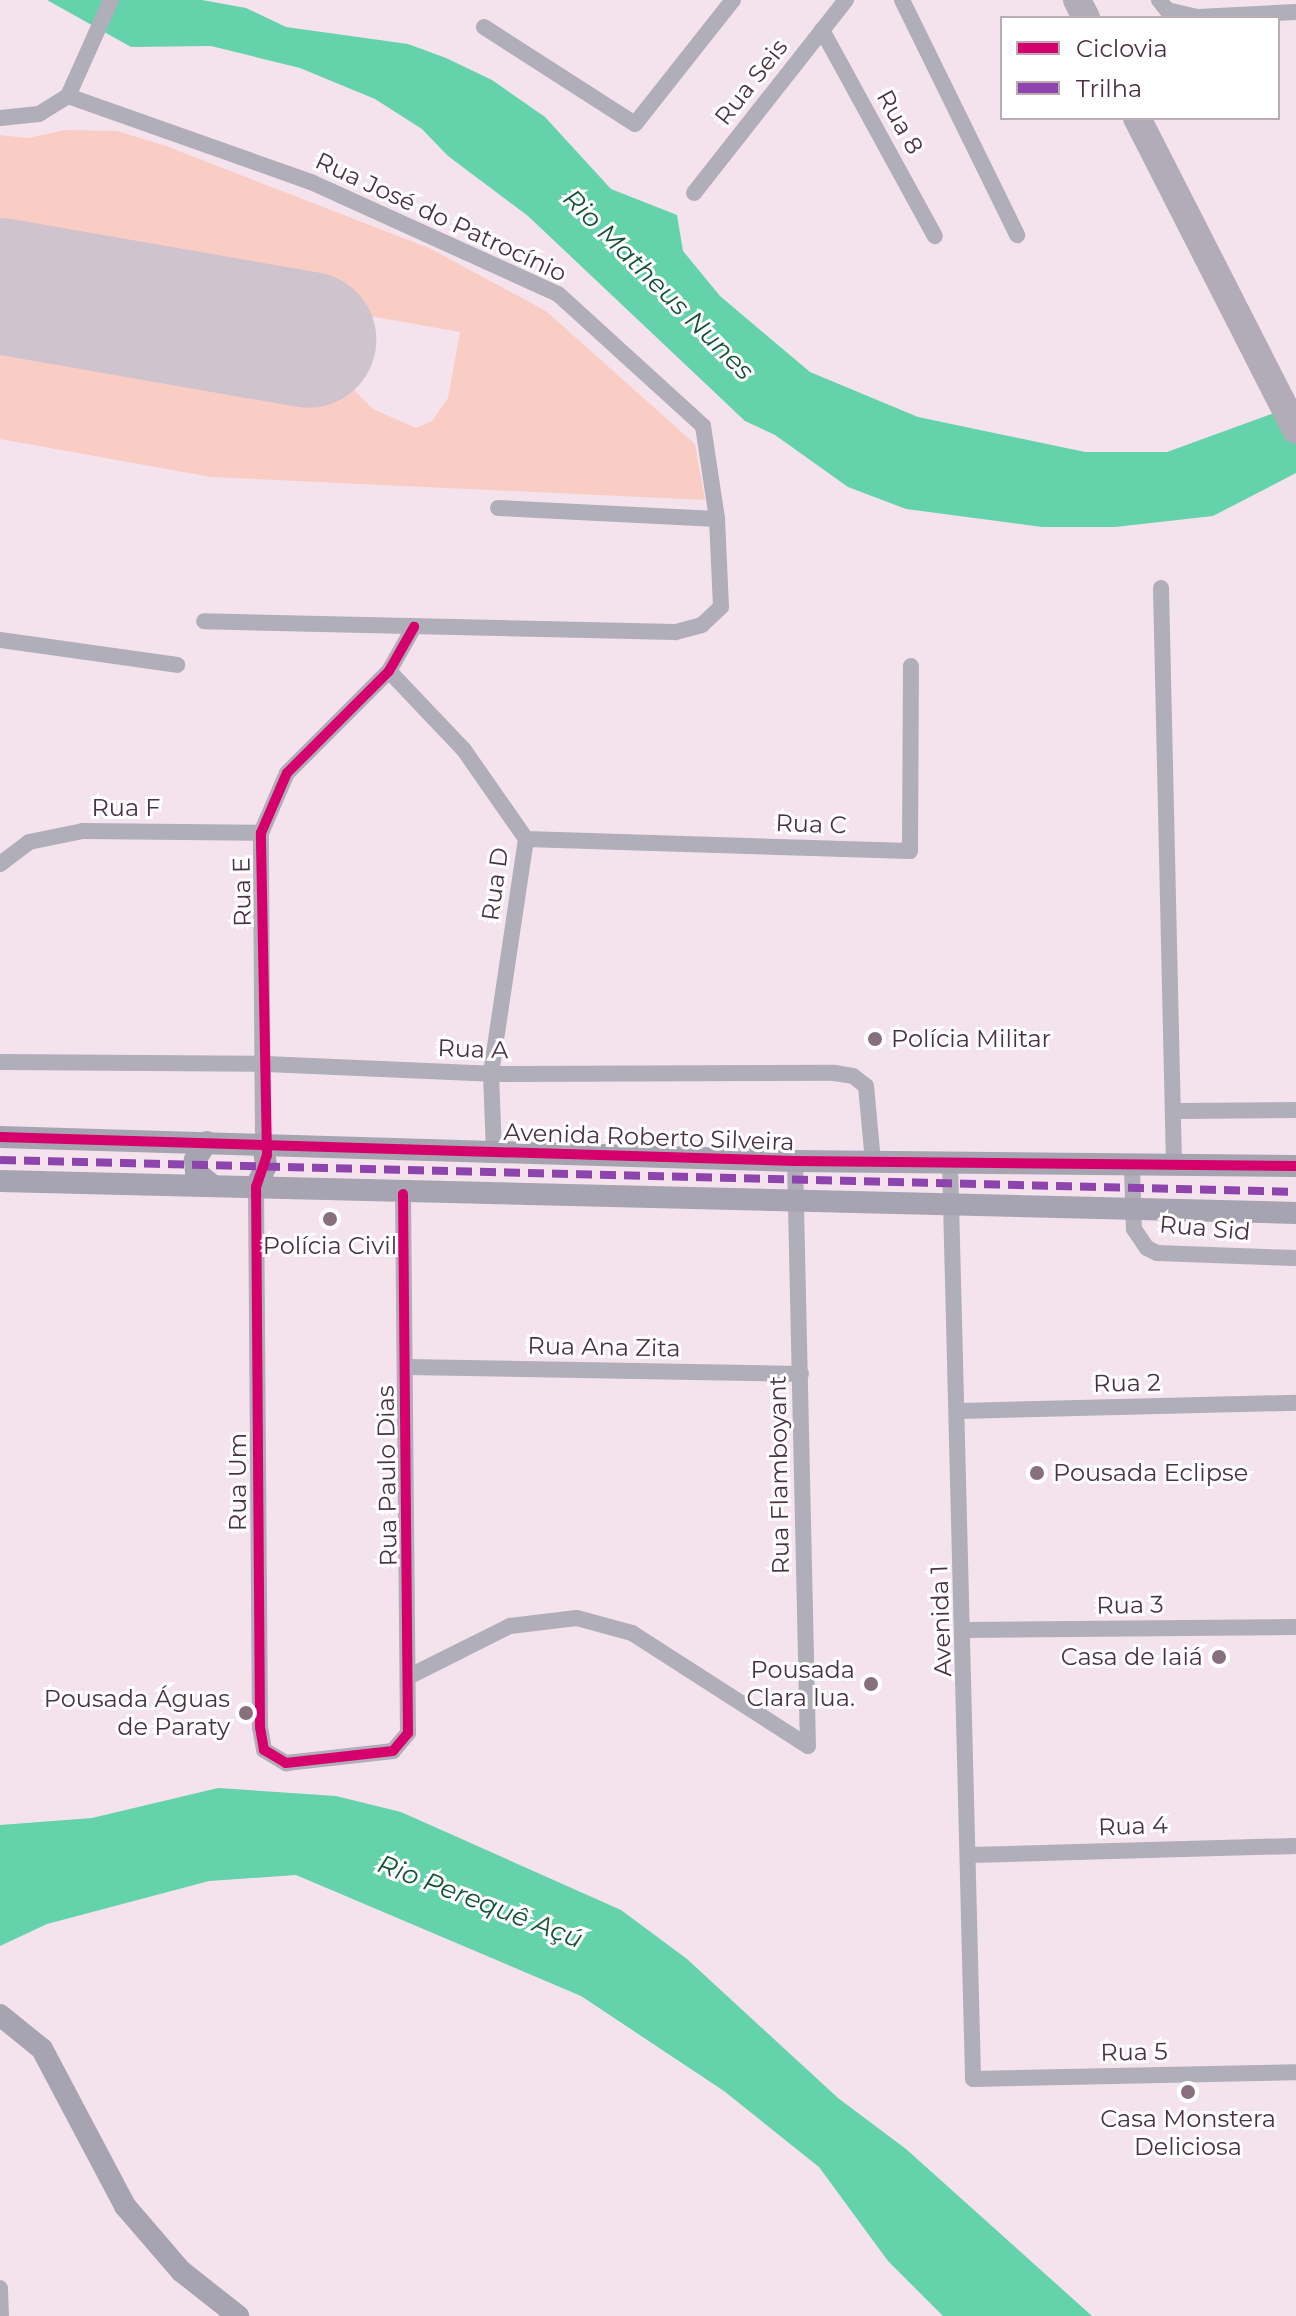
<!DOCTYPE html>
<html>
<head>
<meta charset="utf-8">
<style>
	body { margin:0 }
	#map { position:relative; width:1296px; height:2316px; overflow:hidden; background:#f4e3ed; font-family:Montserrat,sans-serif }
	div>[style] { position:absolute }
	.green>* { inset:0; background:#facdc4 }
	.water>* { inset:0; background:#64d2aa }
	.runway>* { height:136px; margin:-68px; padding:0 68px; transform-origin:68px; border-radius:68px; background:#cfc4cd }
	.street>* { height:16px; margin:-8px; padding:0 8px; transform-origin:8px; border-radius:8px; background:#b0aeb9 }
	.secondary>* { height:22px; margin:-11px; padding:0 11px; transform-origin:11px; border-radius:11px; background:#a6a4b0 }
	.highway>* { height:28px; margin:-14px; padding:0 14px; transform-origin:14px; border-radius:14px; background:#b1acb7 }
	.quiet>* { height:8px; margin-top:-4px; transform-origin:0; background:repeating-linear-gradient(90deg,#8e44ad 0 16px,transparent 0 24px) }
	.cycleway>* { height:10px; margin:-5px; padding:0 5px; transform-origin:5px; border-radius:5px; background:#d6006c }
	.dots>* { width:22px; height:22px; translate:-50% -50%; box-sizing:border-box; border:4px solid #fff; border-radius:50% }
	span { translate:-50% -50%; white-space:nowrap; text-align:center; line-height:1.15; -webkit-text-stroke:6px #fff; paint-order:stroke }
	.street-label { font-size:24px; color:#4c3142 }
	.poi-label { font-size:24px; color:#4c3142 }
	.left { translate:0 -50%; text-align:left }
	.right { translate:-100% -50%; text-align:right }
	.water-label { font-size:26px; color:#175339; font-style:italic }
	.legend { position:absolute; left:1000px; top:16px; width:280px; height:104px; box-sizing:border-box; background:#fff; border:2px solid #b7adb3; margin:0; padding:10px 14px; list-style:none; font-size:24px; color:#4c3142 }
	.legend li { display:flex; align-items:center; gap:16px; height:40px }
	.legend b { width:40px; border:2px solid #b7adb3 }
</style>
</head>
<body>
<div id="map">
	<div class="green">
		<i style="clip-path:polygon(65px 130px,117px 131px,166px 146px,429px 248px,546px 311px,695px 444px,705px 500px,211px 477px,0 439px,0 321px,347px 383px,373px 409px,416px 428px,432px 421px,448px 398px,460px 332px,0 251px,0 135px,28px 138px)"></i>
	</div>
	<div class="water">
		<i style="clip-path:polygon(47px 0,202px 0,246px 8px,286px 27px,408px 44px,446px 58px,492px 80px,545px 117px,611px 189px,677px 215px,683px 251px,720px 296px,810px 372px,918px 417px,1085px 452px,1167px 452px,1296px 405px,1296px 473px,1213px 516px,1115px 527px,1042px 527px,906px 509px,848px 487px,775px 435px,745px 421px,528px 216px,448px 156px,422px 129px,375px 99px,300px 68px,211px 46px,131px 47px)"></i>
		<i style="clip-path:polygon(218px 1788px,336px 1796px,401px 1812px,621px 1910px,687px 1959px,838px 2098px,906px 2149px,1092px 2316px,943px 2316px,888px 2261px,819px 2167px,724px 2091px,581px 1996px,296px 1875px,209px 1881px,47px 1924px,0 1946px,0 1825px,92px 1818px)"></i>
	</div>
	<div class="runway">
		<i style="left:0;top:286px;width:313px;rotate:9.9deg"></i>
	</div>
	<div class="street">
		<i style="left:902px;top:0;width:262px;rotate:63.9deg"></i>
		<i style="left:1159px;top:0;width:13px;rotate:51deg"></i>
		<i style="left:1167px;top:10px;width:32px;rotate:13deg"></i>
		<i style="left:1198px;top:17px;width:98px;rotate:-2.9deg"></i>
		<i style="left:484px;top:27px;width:179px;rotate:32.7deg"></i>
		<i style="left:635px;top:124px;width:158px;rotate:-51.7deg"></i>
		<i style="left:822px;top:30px;width:235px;rotate:61.3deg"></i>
		<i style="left:68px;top:96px;width:105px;rotate:-65.9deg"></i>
		<i style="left:0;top:118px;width:39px;rotate:-6deg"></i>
		<i style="left:39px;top:114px;width:34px;rotate:-32deg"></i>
		<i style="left:68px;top:96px;width:258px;rotate:19.5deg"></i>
		<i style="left:311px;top:182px;width:271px;rotate:24.4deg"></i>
		<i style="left:558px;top:294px;width:196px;rotate:42.3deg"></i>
		<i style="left:703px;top:426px;width:94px;rotate:81.4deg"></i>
		<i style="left:717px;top:519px;width:88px;rotate:87.4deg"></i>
		<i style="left:721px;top:607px;width:26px;rotate:137deg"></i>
		<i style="left:702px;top:625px;width:28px;rotate:165deg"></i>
		<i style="left:675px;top:632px;width:471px;rotate:-178.7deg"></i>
		<i style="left:694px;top:193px;width:246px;rotate:-51.8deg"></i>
		<i style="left:498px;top:508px;width:219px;rotate:2.9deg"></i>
		<i style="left:1161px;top:588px;width:579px;rotate:88.71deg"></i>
		<i style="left:0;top:640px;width:179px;rotate:8deg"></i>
		<i style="left:389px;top:671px;width:109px;rotate:46.5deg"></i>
		<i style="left:464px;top:750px;width:108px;rotate:55.1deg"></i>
		<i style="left:526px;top:839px;width:238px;rotate:98.5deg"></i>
		<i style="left:491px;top:1074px;width:78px;rotate:87.8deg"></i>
		<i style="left:526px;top:839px;width:384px;rotate:1.8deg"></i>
		<i style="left:910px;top:851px;width:185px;rotate:-89.7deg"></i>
		<i style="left:0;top:864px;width:36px;rotate:-37deg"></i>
		<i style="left:29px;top:842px;width:55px;rotate:-11.5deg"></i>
		<i style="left:83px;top:831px;width:178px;rotate:0.6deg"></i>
		<i style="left:0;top:1062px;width:266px;rotate:0.4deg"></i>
		<i style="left:266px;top:1064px;width:225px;rotate:2.5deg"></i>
		<i style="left:491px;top:1074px;width:343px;rotate:-0.2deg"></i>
		<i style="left:834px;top:1073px;width:19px;rotate:9deg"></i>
		<i style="left:853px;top:1076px;width:16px;rotate:38deg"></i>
		<i style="left:866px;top:1086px;width:75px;rotate:84.7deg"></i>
		<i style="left:1175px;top:1111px;width:121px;rotate:-0.5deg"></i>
		<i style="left:263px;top:1143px;width:310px;rotate:-90.4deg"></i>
		<i style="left:261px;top:833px;width:65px;rotate:-66.6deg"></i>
		<i style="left:287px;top:773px;width:144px;rotate:-45deg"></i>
		<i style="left:389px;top:671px;width:51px;rotate:-60.4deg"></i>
		<i style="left:795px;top:1161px;width:585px;rotate:88.73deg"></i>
		<i style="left:950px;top:1162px;width:917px;rotate:88.56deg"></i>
		<i style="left:973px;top:2079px;width:323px;rotate:-1.2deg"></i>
		<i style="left:1132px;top:1167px;width:62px;rotate:88.2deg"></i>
		<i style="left:1134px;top:1229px;width:23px;rotate:56deg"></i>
		<i style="left:1147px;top:1248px;width:11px;rotate:27deg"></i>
		<i style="left:1157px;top:1253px;width:139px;rotate:2.1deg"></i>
		<i style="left:256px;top:1187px;width:540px;rotate:89.58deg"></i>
		<i style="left:260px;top:1727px;width:23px;rotate:80deg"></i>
		<i style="left:264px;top:1750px;width:26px;rotate:31deg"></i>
		<i style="left:286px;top:1763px;width:108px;rotate:-6.4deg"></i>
		<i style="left:393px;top:1751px;width:23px;rotate:-50deg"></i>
		<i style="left:408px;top:1733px;width:539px;rotate:-90.53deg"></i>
		<i style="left:406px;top:1367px;width:395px;rotate:1deg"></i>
		<i style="left:959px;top:1411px;width:337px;rotate:-1.4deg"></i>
		<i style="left:965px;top:1630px;width:331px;rotate:-0.5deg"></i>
		<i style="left:410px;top:1676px;width:112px;rotate:-26.6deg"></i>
		<i style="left:510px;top:1626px;width:67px;rotate:-6.8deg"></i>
		<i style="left:577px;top:1618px;width:57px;rotate:15.3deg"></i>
		<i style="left:632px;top:1633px;width:209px;rotate:32.7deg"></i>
		<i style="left:971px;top:1855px;width:325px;rotate:-1.6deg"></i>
		<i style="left:0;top:2288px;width:28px;rotate:88deg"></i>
	</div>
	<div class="secondary">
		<i style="left:0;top:1137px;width:795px;rotate:1.73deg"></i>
		<i style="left:795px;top:1161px;width:501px;rotate:0.57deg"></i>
		<i style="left:207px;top:1142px;width:22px;rotate:124deg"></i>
		<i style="left:195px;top:1160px;width:12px;rotate:85deg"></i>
		<i style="left:196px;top:1172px;width:22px;rotate:39deg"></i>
		<i style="left:0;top:1181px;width:1296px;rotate:1.41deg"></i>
		<i style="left:256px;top:1187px;width:23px;rotate:-65deg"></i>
		<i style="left:266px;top:1166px;width:23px;rotate:-97deg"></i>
		<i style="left:0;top:2015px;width:54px;rotate:39deg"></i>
		<i style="left:42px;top:2049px;width:178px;rotate:62.1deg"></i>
		<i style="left:125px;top:2206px;width:86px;rotate:49.3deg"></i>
		<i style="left:181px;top:2271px;width:73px;rotate:38.3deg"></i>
	</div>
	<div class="highway">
		<i style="left:1077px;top:0;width:20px;rotate:63deg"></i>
		<i style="left:1137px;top:118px;width:350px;rotate:63deg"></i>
	</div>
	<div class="quiet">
		<i style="left:0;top:1160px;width:1296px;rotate:1.41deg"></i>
	</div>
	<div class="cycleway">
		<i style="left:0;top:1137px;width:795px;rotate:1.73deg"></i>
		<i style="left:795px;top:1161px;width:501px;rotate:0.57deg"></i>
		<i style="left:403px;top:1194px;width:539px;rotate:89.47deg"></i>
		<i style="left:408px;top:1733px;width:23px;rotate:130deg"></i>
		<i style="left:393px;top:1751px;width:108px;rotate:173.6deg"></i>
		<i style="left:286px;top:1763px;width:26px;rotate:-149deg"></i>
		<i style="left:264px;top:1750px;width:23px;rotate:-100deg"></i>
		<i style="left:260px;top:1727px;width:540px;rotate:-90.42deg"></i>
		<i style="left:256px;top:1187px;width:34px;rotate:-71deg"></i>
		<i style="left:267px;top:1155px;width:322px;rotate:-91.1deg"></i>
		<i style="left:261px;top:833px;width:65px;rotate:-66.6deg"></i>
		<i style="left:287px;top:773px;width:144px;rotate:-45deg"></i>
		<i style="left:389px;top:671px;width:51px;rotate:-60.4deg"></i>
	</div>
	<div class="dots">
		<i style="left:875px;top:1039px;background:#876f7e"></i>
		<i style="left:330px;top:1219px;background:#876f7e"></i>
		<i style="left:1037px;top:1473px;background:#876f7e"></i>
		<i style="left:1219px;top:1657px;background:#876f7e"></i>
		<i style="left:871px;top:1684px;background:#876f7e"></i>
		<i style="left:246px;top:1713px;background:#876f7e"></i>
		<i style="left:1188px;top:2092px;background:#876f7e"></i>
	</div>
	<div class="street-label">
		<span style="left:751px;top:82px;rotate:-52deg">Rua Seis</span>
		<span style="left:900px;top:122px;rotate:61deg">Rua 8</span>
		<span style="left:441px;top:217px;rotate:25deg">Rua José do Patrocínio</span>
		<span style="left:126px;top:808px">Rua F</span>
		<span style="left:811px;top:824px;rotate:2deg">Rua C</span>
		<span style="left:495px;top:884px;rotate:-82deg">Rua D</span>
		<span style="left:242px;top:892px;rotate:-91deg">Rua E</span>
		<span style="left:473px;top:1049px;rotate:2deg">Rua A</span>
		<span style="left:649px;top:1137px;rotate:2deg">Avenida Roberto Silveira</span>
		<span style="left:1205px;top:1228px;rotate:5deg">Rua Sid</span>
		<span style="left:604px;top:1347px;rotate:1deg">Rua Ana Zita</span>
		<span style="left:1127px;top:1383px;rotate:-1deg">Rua 2</span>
		<span style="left:779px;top:1475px;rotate:-91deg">Rua Flamboyant</span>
		<span style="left:387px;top:1476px;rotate:-91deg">Rua Paulo Dias</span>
		<span style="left:238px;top:1482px;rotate:-90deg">Rua Um</span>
		<span style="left:1130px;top:1605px;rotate:-1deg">Rua 3</span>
		<span style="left:941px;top:1621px;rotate:-92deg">Avenida 1</span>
		<span style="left:1133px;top:1826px;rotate:-2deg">Rua 4</span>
		<span style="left:1134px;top:2052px;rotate:-1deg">Rua 5</span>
	</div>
	<div class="poi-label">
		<span class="left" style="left:891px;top:1039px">Polícia Militar</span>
		<span style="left:330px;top:1246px">Polícia Civil</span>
		<span class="left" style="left:1053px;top:1473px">Pousada Eclipse</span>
		<span class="right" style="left:1203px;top:1657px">Casa de Iaiá</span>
		<span class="right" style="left:855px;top:1684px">Pousada<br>Clara lua.</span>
		<span class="right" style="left:230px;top:1713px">Pousada Águas<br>de Paraty</span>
		<span style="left:1188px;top:2133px">Casa Monstera<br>Deliciosa</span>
	</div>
	<div class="water-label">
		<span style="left:658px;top:285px;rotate:45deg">Rio Matheus Nunes</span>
		<span style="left:480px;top:1902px;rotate:21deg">Rio Perequê Açú</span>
	</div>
	<ul class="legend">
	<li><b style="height:10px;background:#d6006c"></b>Ciclovia</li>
	<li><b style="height:10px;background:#8e44ad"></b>Trilha</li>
	</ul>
</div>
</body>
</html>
